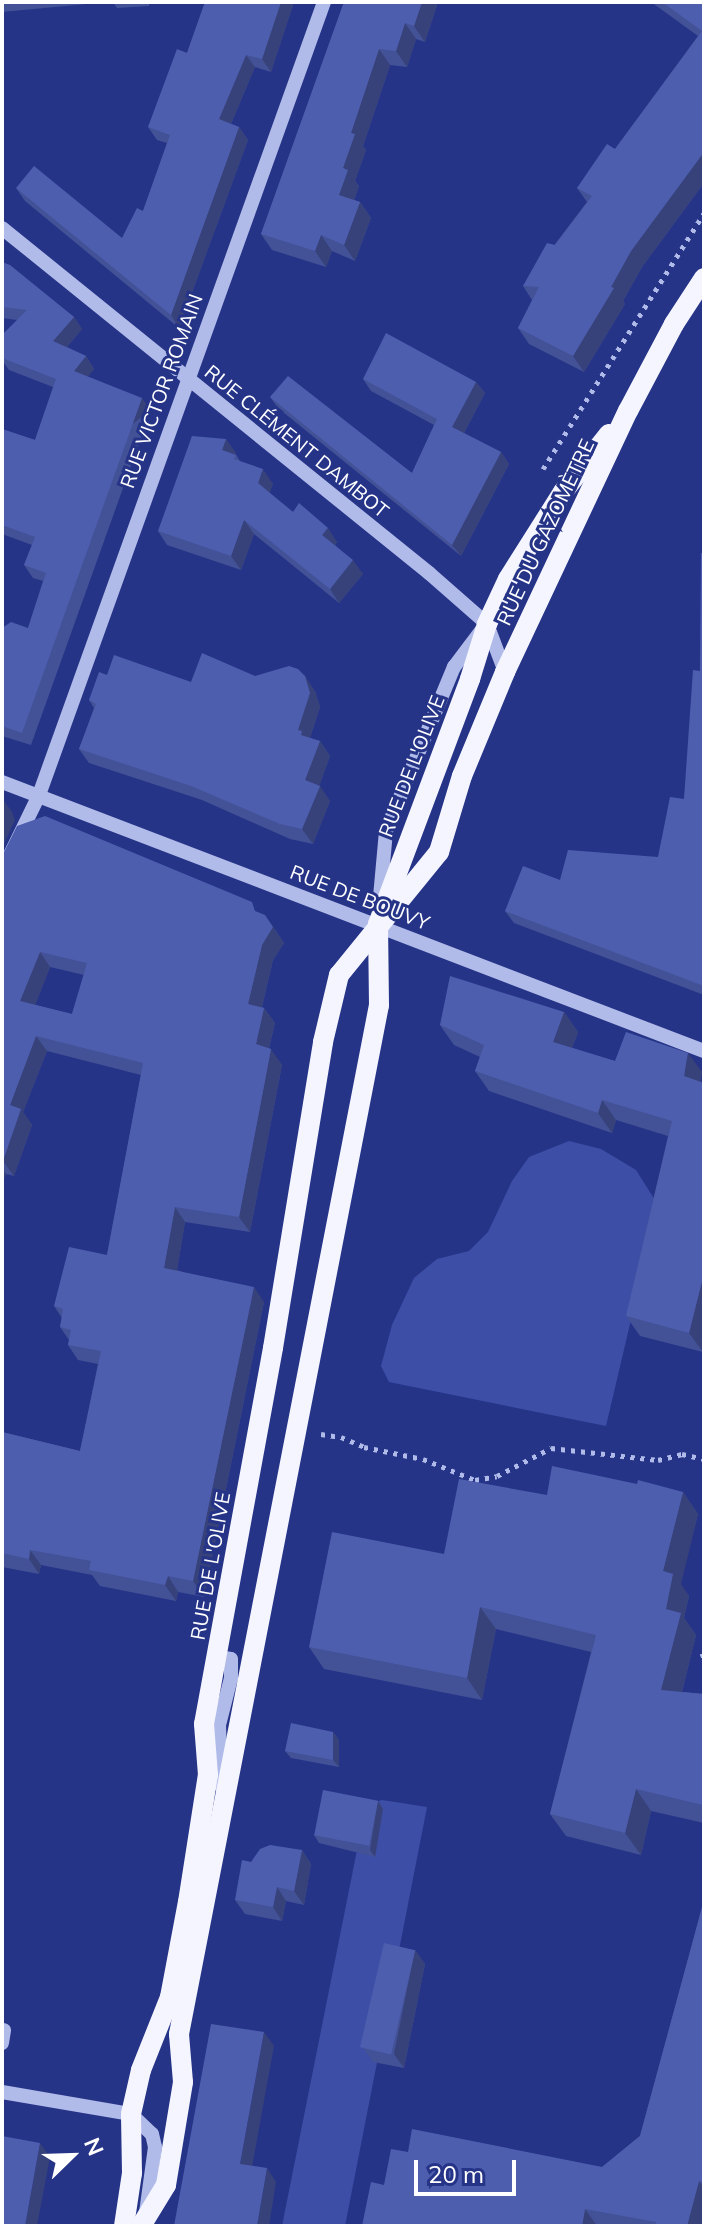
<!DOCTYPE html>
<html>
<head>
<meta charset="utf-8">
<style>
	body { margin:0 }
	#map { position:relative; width:706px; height:2228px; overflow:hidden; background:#263488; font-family:Mulish,sans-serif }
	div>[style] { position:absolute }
	.green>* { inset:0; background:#3d4ea6 }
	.path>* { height:5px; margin-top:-2.5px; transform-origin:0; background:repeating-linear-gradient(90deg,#b1bbe9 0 4px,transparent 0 10px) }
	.minor>* { height:14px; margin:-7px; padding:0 7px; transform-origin:7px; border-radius:7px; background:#b1bbe9 }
	.major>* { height:20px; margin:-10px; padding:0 10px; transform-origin:10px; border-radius:10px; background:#f4f5fe }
	.wall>* { inset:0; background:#435196 }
	.shaded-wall>* { inset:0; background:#37427a; transform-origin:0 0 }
	.building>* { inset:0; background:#4e5eaf; transform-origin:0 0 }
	span { translate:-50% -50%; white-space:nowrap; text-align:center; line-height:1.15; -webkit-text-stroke:6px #263488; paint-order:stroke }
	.street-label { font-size:20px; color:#fff }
	.frame { position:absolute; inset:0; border:4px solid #fff; pointer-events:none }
	.north { position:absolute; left:32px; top:2116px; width:80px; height:80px; -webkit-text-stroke:6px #263488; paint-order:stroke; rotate:67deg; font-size:22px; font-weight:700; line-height:32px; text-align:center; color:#fff }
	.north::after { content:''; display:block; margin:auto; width:28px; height:36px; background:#fff; clip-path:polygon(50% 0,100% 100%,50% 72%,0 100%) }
	.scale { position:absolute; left:414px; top:2160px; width:102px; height:36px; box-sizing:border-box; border:4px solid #fff; border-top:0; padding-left:10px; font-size:24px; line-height:28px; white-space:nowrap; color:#fff; -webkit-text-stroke:6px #263488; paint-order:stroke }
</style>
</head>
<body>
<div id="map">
	<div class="green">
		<i style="clip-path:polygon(569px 1141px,601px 1149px,636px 1170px,658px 1205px,606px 1426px,389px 1382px,381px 1366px,392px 1325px,414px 1278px,437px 1259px,469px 1251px,488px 1232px,512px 1181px,529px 1157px)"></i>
		<i style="clip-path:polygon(382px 1800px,427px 1807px,345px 2226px,282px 2226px,366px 1805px)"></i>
	</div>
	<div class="path">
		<i style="left:543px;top:469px;width:302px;rotate:-57.8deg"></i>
		<i style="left:321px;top:1434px;width:20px;rotate:9deg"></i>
		<i style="left:341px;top:1437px;width:25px;rotate:23deg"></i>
		<i style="left:364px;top:1447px;width:60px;rotate:11.5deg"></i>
		<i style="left:423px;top:1459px;width:56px;rotate:22deg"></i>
		<i style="left:475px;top:1480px;width:22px;rotate:-10deg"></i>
		<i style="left:497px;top:1476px;width:61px;rotate:-27.4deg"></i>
		<i style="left:551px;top:1448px;width:108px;rotate:6.4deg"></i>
		<i style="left:658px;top:1460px;width:25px;rotate:-14deg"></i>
		<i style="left:682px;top:1454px;width:23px;rotate:13deg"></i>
		<i style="left:702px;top:1653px;width:5px;rotate:68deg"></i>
	</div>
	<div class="minor">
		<i style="left:2px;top:228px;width:549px;rotate:38.94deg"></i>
		<i style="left:429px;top:573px;width:77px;rotate:41.3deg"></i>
		<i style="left:487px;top:624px;width:51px;rotate:69.4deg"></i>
		<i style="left:2px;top:782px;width:752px;rotate:20.97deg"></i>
		<i style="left:2px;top:871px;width:85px;rotate:-64deg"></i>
		<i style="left:39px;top:795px;width:843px;rotate:-70.23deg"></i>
		<i style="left:379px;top:908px;width:77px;rotate:-84.8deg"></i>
		<i style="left:386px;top:831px;width:178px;rotate:-67.5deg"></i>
		<i style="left:454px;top:667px;width:45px;rotate:-53.1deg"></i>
		<i style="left:218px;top:1657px;width:13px;rotate:9deg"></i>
		<i style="left:231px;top:1659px;width:19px;rotate:90deg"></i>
		<i style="left:231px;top:1678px;width:49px;rotate:104.3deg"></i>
		<i style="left:219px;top:1725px;width:61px;rotate:88.1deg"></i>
		<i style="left:2px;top:2043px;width:13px;rotate:-81deg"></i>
		<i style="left:2px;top:2092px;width:131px;rotate:9.7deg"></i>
		<i style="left:131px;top:2114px;width:29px;rotate:44deg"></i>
		<i style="left:152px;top:2134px;width:13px;rotate:77deg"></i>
		<i style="left:155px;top:2147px;width:67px;rotate:97.8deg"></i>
	</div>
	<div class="major">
		<i style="left:124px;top:2226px;width:54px;rotate:-81.4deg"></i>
		<i style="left:132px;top:2173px;width:59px;rotate:-91deg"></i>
		<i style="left:131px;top:2114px;width:45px;rotate:-77.2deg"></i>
		<i style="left:141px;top:2070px;width:79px;rotate:-68.3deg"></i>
		<i style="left:170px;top:1997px;width:97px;rotate:-79.3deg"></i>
		<i style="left:188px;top:1902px;width:129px;rotate:-81.1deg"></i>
		<i style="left:208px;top:1775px;width:51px;rotate:-94.5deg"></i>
		<i style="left:204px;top:1724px;width:382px;rotate:-79.6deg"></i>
		<i style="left:273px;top:1348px;width:310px;rotate:-80.7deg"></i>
		<i style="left:323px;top:1042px;width:69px;rotate:-76.6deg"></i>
		<i style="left:339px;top:975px;width:159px;rotate:-50.9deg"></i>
		<i style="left:439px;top:852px;width:79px;rotate:-73.2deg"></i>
		<i style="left:462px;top:776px;width:113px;rotate:-67.5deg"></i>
		<i style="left:505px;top:672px;width:289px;rotate:-64.8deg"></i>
		<i style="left:628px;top:411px;width:98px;rotate:-62.1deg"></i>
		<i style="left:674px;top:324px;width:55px;rotate:-56.9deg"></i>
		<i style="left:141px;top:2226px;width:48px;rotate:-58.6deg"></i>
		<i style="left:166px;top:2185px;width:104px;rotate:-80.6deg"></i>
		<i style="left:183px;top:2082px;width:48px;rotate:-94.8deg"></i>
		<i style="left:179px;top:2034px;width:1048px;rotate:-79deg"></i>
		<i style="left:379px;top:1005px;width:81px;rotate:-90.7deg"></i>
		<i style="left:378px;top:924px;width:262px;rotate:-69.4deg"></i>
		<i style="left:470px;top:679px;width:58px;rotate:-72.8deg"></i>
		<i style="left:487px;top:624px;width:50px;rotate:-65deg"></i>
		<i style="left:508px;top:579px;width:103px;rotate:-57.7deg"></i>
		<i style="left:563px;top:492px;width:74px;rotate:-51.6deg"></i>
	</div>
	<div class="wall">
		<i style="clip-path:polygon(2px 2px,108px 2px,2px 12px)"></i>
		<i style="clip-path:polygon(113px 2px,149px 2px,149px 6px,117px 8px)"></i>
		<i style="clip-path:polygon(205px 2px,294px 2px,271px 72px,255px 67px,231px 124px,239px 127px,248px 140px,179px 328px,25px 201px,16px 188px,122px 238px,143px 211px,167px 143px,157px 140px,148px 127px,187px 53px)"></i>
		<i style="clip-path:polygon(344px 2px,438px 2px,425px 42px,416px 39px,407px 67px,390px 65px,363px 146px,366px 150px,355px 181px,359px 186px,354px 200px,360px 202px,371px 218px,355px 261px,332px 251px,326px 267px,272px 250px,261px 234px)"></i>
		<i style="clip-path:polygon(651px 2px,704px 2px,704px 183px,642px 267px,623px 301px,625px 304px,584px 372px,529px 344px,518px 328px,532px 300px,523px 286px,587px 202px,577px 188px,615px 149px,698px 36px)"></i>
		<i style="clip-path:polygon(2px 262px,74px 317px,82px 329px,67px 347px,86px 356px,94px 369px,87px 377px,151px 410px,31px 745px,2px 736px,2px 628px,28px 628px,43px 581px,33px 578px,24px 565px,32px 545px,2px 534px,2px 429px,35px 440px,53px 387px,9px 370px,2px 360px,2px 341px,17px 320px,2px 318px)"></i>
		<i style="clip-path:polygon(363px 379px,476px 382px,485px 393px,464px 433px,501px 452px,509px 464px,461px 556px,278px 408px,270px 397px,412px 473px,434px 425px,371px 391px)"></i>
		<i style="clip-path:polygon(226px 439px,240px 461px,273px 484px,269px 493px,293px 512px,337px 542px,335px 545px,363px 574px,339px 603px,254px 534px,241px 570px,167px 545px,158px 531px)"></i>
		<i style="clip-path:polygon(704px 553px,704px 995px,514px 923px,505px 911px,560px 880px,658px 857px,684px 799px,700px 671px)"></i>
		<i style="clip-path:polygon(107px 675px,191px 682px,255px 676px,315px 691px,320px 707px,310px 738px,320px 741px,330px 756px,319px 786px,330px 801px,313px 844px,290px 839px,202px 800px,89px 763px,79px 749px,94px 708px,89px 700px)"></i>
		<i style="clip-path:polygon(evenodd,2px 856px,260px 913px,276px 931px,284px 943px,273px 960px,262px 1007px,264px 1008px,275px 1023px,269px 1048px,282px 1065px,250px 1232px,185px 1222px,177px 1270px,264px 1302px,204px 1597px,178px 1592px,176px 1601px,100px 1586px,92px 1575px,41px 1565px,39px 1574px,2px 1567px,2px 1432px,80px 1451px,98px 1364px,78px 1360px,68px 1345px,69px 1340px,60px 1327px,62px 1318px,54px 1306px,107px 1255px,141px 1075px,47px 1051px,23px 1112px,32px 1125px,14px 1176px,6px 1174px,2px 1183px,2px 856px,50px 967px,84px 975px,72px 1014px,35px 1005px,50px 967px)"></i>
		<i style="clip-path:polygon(564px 1012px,578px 1032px,572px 1048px,615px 1061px,702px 1072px,700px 1082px,703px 1352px,640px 1336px,626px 1316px,668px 1136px,616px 1120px,612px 1133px,489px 1091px,475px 1071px,480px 1057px,454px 1045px,440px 1025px)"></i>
		<i style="clip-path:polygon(683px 1492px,698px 1514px,680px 1584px,689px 1596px,684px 1618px,696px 1635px,682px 1692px,704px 1694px,704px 1823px,651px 1811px,641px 1855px,566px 1836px,550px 1814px,591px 1652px,496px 1629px,482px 1700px,324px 1669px,309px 1647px,444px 1554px,547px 1495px)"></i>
		<i style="clip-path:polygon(333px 1732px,339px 1740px,339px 1767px,291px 1758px,285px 1751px)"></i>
		<i style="clip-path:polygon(378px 1801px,383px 1809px,375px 1857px,319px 1843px,314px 1835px)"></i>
		<i style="clip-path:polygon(302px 1850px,311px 1864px,304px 1905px,286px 1901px,282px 1921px,245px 1914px,235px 1900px,251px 1862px)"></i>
		<i style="clip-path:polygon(704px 1900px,703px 2226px,362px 2226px,384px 2185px,408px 2152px,602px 2167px,640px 2136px)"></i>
		<i style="clip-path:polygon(415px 1950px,425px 1964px,404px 2068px,373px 2062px,363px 2048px)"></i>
	</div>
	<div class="shaded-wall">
		<i style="clip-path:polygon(281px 2px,294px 2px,271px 72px,262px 59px)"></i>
		<i style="clip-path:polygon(422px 2px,438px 2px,425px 42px,414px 26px)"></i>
		<i style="clip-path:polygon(405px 23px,416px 39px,407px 67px,396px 51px)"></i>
		<i style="clip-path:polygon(379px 49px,390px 65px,363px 146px,366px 150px,355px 181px,359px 186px,350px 211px,339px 195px,343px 168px,351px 133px)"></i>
		<i style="clip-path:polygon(246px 55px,255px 67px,228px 131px,219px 119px)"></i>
		<i style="clip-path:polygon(239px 127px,248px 140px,179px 328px,171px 315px)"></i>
		<i style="clip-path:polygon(704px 152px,704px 183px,642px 267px,623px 301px,625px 304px,584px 372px,573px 356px,631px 251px)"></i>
		<i style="clip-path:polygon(360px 202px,371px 218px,355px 261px,344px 245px)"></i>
		<i style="clip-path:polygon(321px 235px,332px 251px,326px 267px,315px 251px)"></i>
		<i style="clip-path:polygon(74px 317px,82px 329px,62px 353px,53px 341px)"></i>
		<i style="clip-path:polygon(86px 356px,94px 369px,82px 384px,74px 371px)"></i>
		<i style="clip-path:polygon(476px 382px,485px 393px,461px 439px,452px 427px)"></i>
		<i style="left:142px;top:398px;width:15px;height:356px;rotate:53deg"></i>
		<i style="clip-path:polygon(226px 439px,236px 453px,232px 464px,222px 450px)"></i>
		<i style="clip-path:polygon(501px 452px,509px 464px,461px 556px,452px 545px)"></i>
		<i style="clip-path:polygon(263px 469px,273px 484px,268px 497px,258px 483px)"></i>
		<i style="clip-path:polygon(244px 520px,254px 534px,241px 570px,231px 556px)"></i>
		<i style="clip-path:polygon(328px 528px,337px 542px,332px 549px,322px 535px)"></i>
		<i style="clip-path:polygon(353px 560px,363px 574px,339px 603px,330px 589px)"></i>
		<i style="clip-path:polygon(305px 676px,315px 691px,320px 707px,309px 741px,311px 749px,298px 730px)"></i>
		<i style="clip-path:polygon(320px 741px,330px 756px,316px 795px,305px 780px)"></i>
		<i style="clip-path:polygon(320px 786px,330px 801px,313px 844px,302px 829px)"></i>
		<i style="clip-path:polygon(2px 798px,12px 812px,15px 820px,2px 848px)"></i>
		<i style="clip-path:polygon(265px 915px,284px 943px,273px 960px,259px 1019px,248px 1004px,262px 945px)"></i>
		<i style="clip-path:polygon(40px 952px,50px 967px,31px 1016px,20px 1001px)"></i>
		<i style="clip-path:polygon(264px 1008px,275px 1023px,266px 1059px,256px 1044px)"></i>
		<i style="clip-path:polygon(564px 1012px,578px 1032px,567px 1061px,553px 1042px)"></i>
		<i style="clip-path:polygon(36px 1036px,47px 1051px,23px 1112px,32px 1125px,14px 1176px,3px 1161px,10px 1105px)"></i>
		<i style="clip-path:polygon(271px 1049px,282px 1065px,250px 1232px,239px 1217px)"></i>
		<i style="clip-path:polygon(688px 1053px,702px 1072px,698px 1095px,684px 1076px)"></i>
		<i style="clip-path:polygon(602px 1100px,616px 1120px,612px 1133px,598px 1113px)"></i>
		<i style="clip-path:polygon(2px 1168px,6px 1174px,2px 1183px)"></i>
		<i style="clip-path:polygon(175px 1207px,185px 1222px,175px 1283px,164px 1268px)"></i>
		<i style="clip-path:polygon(704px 1273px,704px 1347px,703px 1352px,689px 1333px)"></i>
		<i style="clip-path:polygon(254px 1287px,264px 1302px,204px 1597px,193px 1581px)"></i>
		<i style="clip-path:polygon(683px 1492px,698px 1514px,681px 1584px,689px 1596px,684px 1618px,696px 1635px,677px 1711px,661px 1690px,666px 1609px,663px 1571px)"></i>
		<i style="clip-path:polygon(30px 1550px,41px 1565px,39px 1574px,29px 1559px)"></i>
		<i style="clip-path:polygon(168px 1576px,178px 1592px,176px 1601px,165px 1585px)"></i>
		<i style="clip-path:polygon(480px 1607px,496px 1629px,482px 1700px,467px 1678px)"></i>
		<i style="clip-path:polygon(333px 1732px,339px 1740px,339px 1767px,333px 1760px)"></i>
		<i style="clip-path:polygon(636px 1789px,651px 1811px,641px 1855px,625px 1833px)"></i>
		<i style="clip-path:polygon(378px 1801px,383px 1809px,375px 1857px,370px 1850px)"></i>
		<i style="clip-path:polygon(302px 1850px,311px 1864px,304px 1905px,294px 1891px)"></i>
		<i style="clip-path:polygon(277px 1887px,286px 1901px,282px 1921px,273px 1907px)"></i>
		<i style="clip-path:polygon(415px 1950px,425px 1964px,404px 2068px,394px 2054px)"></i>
		<i style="clip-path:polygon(264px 2032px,274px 2046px,250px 2178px,240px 2164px)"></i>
		<i style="clip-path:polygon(40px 2143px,50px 2157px,37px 2226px,25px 2226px)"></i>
		<i style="clip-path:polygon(267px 2168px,276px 2182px,269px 2226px,257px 2226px)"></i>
		<i style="clip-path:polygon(699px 2181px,704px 2188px,704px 2223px,703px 2226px,687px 2226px)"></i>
		<i style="clip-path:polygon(585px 2209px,597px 2226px,582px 2226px)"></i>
	</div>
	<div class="building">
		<i style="clip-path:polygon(205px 2px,281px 2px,262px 59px,246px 55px,219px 119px,239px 127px,171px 315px,16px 188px,34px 166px,122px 238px,137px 208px,143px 211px,170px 135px,148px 127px,177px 49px,187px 53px)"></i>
		<i style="clip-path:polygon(344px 2px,422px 2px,414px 26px,405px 23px,396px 51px,379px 49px,351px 133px,355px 134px,343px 168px,348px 170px,339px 195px,360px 202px,344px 245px,321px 235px,315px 251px,261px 234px)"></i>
		<i style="clip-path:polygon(662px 2px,704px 2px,704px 152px,631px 251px,611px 287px,614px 288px,573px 356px,518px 328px,539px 287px,523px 286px,547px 243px,555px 245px,592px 196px,577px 188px,607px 144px,615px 149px,702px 31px)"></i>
		<i style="clip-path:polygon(2px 262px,10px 265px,74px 317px,53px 341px,86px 356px,74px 371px,142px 398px,22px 733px,2px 726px,2px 628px,11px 622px,28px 628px,46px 573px,24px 565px,35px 537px,2px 525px,2px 429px,35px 440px,56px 379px,2px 358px,3px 334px,27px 310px,2px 307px)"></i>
		<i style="clip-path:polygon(386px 333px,476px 382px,452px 427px,501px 452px,452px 545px,270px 397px,288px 376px,412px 473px,437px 419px,363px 379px)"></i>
		<i style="clip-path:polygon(192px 436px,226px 439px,222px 450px,236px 455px,234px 459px,263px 469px,258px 483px,293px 512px,299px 503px,328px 528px,322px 535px,353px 560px,330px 589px,244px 520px,231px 556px,158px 531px)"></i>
		<i style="clip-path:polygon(701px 553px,704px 553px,704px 986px,505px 911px,523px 866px,560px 880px,568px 850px,658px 857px,670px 797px,684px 799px,693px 670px,700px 671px)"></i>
		<i style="clip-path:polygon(202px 653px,255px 676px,289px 666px,298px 669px,305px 676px,310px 693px,298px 730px,302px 731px,301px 735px,320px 741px,305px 780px,320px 786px,302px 829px,280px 824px,191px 786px,79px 749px,96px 704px,89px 700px,99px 672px,107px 675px,114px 655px,191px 682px)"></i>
		<i style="clip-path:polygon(evenodd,45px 816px,252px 902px,255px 911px,265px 915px,273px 927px,262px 945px,248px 1004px,264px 1008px,256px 1044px,271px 1049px,239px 1217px,175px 1207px,164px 1268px,254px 1287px,193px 1581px,168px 1576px,165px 1585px,89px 1570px,91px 1561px,30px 1550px,29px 1559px,2px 1553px,2px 1432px,80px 1451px,101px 1351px,68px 1345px,71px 1330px,60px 1327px,63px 1309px,54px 1306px,69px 1247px,107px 1255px,143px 1063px,36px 1036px,10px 1105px,21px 1109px,3px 1161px,2px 1161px,2px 856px,17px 826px,45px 816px,40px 952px,87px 963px,72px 1014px,20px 1001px,40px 952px)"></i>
		<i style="clip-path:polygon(450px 976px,564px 1012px,553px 1042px,615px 1061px,626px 1032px,688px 1053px,684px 1076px,704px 1083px,704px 1273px,689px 1333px,626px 1316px,672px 1121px,602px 1100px,598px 1113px,475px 1071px,484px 1045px,440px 1025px)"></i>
		<i style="clip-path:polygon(552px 1466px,637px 1484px,638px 1480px,683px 1492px,663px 1571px,673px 1574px,666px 1609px,681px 1613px,661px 1690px,704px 1694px,704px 1802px,703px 1805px,636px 1789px,625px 1833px,550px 1814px,596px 1635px,480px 1607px,467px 1678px,309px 1647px,332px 1532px,444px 1554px,459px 1479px,547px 1495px)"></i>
		<i style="clip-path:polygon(291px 1723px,333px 1732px,333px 1760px,285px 1751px)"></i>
		<i style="left:323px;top:1790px;width:56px;height:46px;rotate:11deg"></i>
		<i style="clip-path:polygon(270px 1845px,302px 1850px,294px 1891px,277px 1887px,273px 1907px,235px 1900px,242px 1860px,251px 1862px,260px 1849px)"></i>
		<i style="clip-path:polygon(704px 1900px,704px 2182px,699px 2181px,687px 2226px,655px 2226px,656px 2222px,585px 2209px,582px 2226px,362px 2226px,371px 2182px,384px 2185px,391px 2149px,408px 2152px,412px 2129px,602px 2167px,640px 2136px)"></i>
		<i style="left:384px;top:1943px;width:32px;height:107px;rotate:13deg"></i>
		<i style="clip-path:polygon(211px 2024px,264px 2032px,240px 2164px,267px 2168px,257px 2226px,174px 2226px)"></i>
		<i style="clip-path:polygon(2px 2136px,40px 2143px,25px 2226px,2px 2226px)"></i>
	</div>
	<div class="street-label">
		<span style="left:161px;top:391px;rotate:-70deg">RUE VICTOR ROMAIN</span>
		<span style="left:297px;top:441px;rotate:39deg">RUE CLÉMENT DAMBOT</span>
		<span style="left:545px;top:532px;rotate:-65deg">RUE DU GAZOMÈTRE</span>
		<span style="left:411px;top:766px;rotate:-69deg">RUE DE L'OLIVE</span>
		<span style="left:360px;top:897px;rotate:21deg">RUE DE BOUVY</span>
		<span style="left:210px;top:1566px;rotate:-80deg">RUE DE L'OLIVE</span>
	</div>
	<div class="frame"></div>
	<div class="north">N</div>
	<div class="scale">20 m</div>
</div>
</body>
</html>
